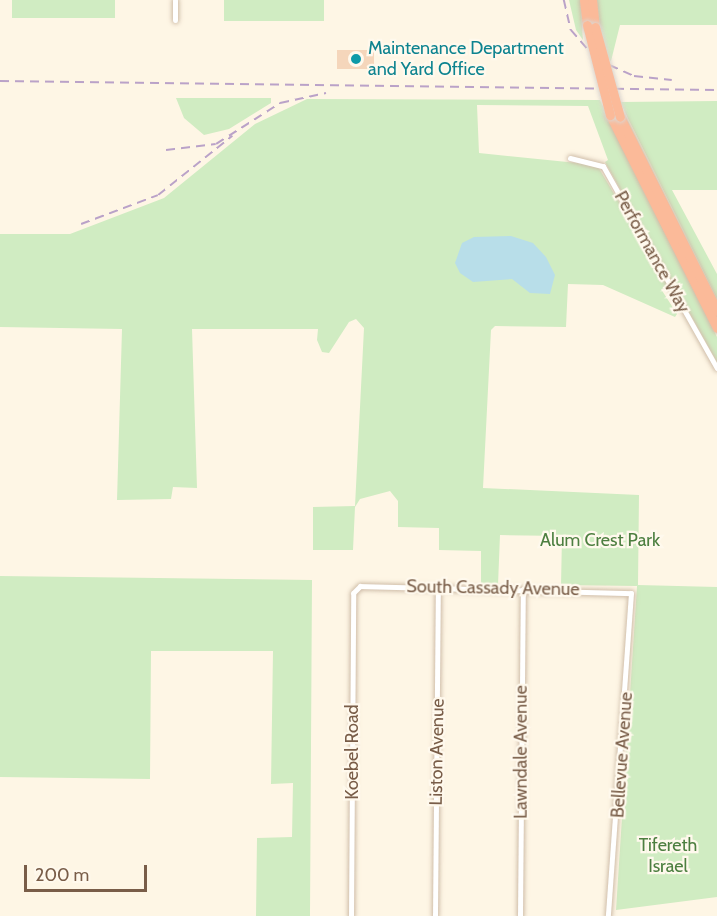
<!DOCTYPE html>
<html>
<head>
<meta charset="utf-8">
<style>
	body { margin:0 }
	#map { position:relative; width:717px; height:916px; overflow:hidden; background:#fef6e5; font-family:Cabin,sans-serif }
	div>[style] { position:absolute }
	.green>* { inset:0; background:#d0ecc2; transform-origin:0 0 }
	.water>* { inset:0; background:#b8dee9 }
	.building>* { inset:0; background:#f5d6bb; transform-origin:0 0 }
	.roads { filter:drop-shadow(0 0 2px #d0beaa) drop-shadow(0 0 2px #d0beaa) }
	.street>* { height:5px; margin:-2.5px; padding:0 2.5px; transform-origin:2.5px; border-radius:2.5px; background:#fff }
	.highway>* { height:9px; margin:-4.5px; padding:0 4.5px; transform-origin:4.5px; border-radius:4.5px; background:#fbba99 }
	.rail>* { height:1.5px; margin-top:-0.75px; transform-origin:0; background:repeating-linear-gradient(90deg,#baa2c8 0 9px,transparent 0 15px) }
	.bridges { filter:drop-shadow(0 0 2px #dcd5cf) drop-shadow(0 0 2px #dcd5cf) }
	.highway-bridge>* { height:9px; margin:-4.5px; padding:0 4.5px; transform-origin:4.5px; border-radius:4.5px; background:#fbba99 }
	.dots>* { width:16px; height:16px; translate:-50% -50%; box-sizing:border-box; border:3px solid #fff9ed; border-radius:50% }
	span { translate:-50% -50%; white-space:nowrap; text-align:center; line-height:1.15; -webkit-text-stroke:4.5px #fff9ed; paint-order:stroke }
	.culture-label { font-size:18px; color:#0d838f }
	.left { translate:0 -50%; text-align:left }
	.street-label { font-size:18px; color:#795d48 }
	.park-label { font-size:18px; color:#4d7f40 }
	.scale { position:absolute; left:24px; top:865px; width:123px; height:27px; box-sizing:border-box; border:3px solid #795d48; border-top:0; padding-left:8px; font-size:18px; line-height:21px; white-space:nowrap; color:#795d48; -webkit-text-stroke:4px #fff9ed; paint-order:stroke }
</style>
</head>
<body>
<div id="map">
	<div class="green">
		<i style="left:12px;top:0;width:103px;height:18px"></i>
		<i style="left:224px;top:0;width:100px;height:21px"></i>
		<i style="clip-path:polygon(569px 0,580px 0,583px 40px,576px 30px)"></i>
		<i style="clip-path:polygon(597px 0,717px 0,717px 25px,620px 25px,611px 61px,604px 56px)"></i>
		<i style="clip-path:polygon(176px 98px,271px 98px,271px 103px,229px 129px,204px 135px,184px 118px)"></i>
		<i style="clip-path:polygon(307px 99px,600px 100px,717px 337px,717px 362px,605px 162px,608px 160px,588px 106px,477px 105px,479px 153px,597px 165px,670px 288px,661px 289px,677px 314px,675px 317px,603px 285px,568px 284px,566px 327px,495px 326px,491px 330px,483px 488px,639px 495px,638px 585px,717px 587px,717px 897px,616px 910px,637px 586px,561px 585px,562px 536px,500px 535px,498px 585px,481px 585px,481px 551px,439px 550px,439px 528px,398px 527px,398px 501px,390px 491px,360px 499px,355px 507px,353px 550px,313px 550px,313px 507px,355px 506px,364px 328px,356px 319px,349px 322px,329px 353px,322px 352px,317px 340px,318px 329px,192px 329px,197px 488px,173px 487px,171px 499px,117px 500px,122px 329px,0 327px,0 234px,70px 234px,164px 198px,255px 124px)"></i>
		<i style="clip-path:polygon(717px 101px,717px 190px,672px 190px,717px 274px,717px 299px,620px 102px)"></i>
		<i style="clip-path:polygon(0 576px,312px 580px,310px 916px,256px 916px,257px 838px,292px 837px,293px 783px,271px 784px,273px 651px,151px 651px,150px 779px,0 777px)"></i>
	</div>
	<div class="water">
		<i style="clip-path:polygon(511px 236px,533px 243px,546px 257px,555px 275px,550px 294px,530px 293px,512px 279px,473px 282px,460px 273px,455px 263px,462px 243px,474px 237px)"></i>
	</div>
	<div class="building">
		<i style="left:337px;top:50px;width:37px;height:19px"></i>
	</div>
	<div class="roads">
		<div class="street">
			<i style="left:175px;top:20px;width:20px;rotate:-90deg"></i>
			<i style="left:570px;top:158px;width:34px;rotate:14deg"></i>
			<i style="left:603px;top:166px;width:232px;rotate:60.6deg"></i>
			<i style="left:351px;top:916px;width:323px;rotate:-89.6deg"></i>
			<i style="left:353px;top:593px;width:10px;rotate:-45deg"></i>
			<i style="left:360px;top:586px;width:271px;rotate:1.5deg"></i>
			<i style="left:631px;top:593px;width:324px;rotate:94.1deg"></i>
			<i style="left:435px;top:916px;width:328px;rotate:-89.5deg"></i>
			<i style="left:520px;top:916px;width:327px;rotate:-89.5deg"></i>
		</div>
		<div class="highway">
			<i style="left:584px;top:0;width:25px;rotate:83deg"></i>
			<i style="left:592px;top:0;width:27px;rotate:84deg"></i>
			<i style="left:610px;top:115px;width:238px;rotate:63.3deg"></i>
			<i style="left:620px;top:117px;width:217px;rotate:63.4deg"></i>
		</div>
	</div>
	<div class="rail">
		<i style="left:564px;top:0;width:31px;rotate:77deg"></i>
		<i style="left:571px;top:30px;width:38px;rotate:49deg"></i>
		<i style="left:596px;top:59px;width:42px;rotate:24.1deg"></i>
		<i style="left:634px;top:76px;width:38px;rotate:6deg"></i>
		<i style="left:0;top:81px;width:717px;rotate:0.72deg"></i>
		<i style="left:166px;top:150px;width:50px;rotate:-6.8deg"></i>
		<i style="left:216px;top:144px;width:76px;rotate:-32.6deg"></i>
		<i style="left:280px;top:103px;width:47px;rotate:-12.3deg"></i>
		<i style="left:81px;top:224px;width:82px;rotate:-20.6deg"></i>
		<i style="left:158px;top:195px;width:95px;rotate:-38.6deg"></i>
	</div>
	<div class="bridges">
		<div class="highway-bridge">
			<i style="left:587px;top:25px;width:93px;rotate:75.7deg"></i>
			<i style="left:595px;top:27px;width:93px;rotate:74.5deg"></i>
		</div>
	</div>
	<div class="dots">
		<i style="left:356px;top:59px;background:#0f9aa8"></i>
	</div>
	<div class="culture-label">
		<span class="left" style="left:368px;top:59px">Maintenance Department<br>and Yard Office</span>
	</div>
	<div class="street-label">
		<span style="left:652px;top:252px;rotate:61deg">Performance Way</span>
		<span style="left:493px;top:588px;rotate:1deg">South Cassady Avenue</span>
		<span style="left:352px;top:752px;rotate:-90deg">Koebel Road</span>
		<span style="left:437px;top:752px;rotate:-89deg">Liston Avenue</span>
		<span style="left:521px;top:752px;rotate:-90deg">Lawndale Avenue</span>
		<span style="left:622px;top:755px;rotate:-86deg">Bellevue Avenue</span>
	</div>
	<div class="park-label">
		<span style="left:600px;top:540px">Alum Crest Park</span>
		<span style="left:668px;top:856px">Tifereth<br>Israel</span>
	</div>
	<div class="scale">200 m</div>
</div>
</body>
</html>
